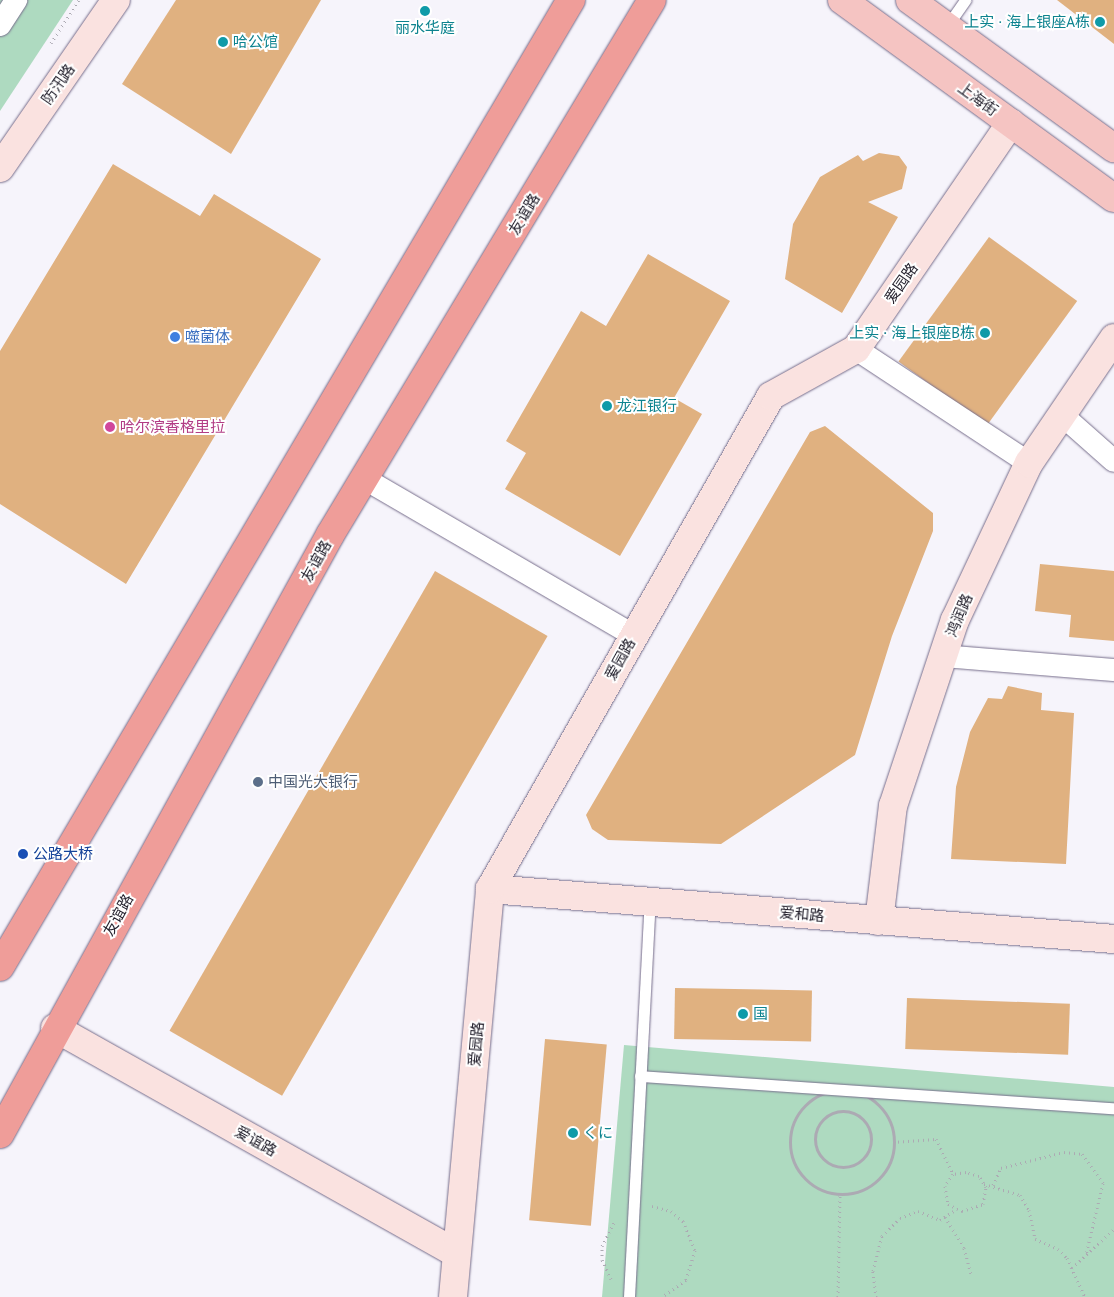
<!DOCTYPE html>
<html>
<head>
<meta charset="utf-8">
<style>
	body { margin:0 }
	#map { position:relative; width:1114px; height:1297px; overflow:hidden; background:#f6f4fb; font-family:"PT Sans","Noto Sans SC","Noto Sans JP",sans-serif }
	div>[style] { position:absolute }
	.green>* { inset:0; background:#aedac0 }
	.building>* { inset:0; background:#e0b180; transform-origin:0 0 }
	.path>* { height:3px; margin-top:-1.5px; transform-origin:0; background:repeating-linear-gradient(90deg,#acaab3 0 1px,transparent 0 5px) }
	.path>.ring { margin:-1.5px; padding:0; box-sizing:content-box; background:none; border:3px solid #acaab3; border-radius:50% }
	.roads { filter:drop-shadow(0 0 1px #776e8c) drop-shadow(0 0 1px #776e8c) }
	.lane>* { height:11px; margin:-5.5px; padding:0 5.5px; transform-origin:5.5px; border-radius:5.5px; background:#fff }
	.street>* { height:22px; margin:-11px; padding:0 11px; transform-origin:11px; border-radius:11px; background:#fff }
	.secondary>* { height:28px; margin:-14px; padding:0 14px; transform-origin:14px; border-radius:14px; background:#fae2e0 }
	.primary>* { height:28px; margin:-14px; padding:0 14px; transform-origin:14px; border-radius:14px; background:#f5c4c2 }
	.highway>* { height:28px; margin:-14px; padding:0 14px; transform-origin:14px; border-radius:14px; background:#ef9d99 }
	.dots>* { width:14px; height:14px; translate:-50% -50%; box-sizing:border-box; border:2px solid #fff; border-radius:50% }
	span { translate:-50% -50%; white-space:nowrap; text-align:center; line-height:1.15; -webkit-text-stroke:4px #fff; paint-order:stroke }
	.culture-label { font-size:15px; color:#0d838f }
	.right { translate:-100% -50%; text-align:right }
	.left { translate:0 -50%; text-align:left }
	.street-label { font-size:15px; color:#25222e }
	.shop-label { font-size:15px; color:#366cbe }
	.hotel-label { font-size:15px; color:#b23c85 }
	.service-label { font-size:15px; color:#4e5e75 }
	.transit-label { font-size:15px; color:#164399 }
</style>
</head>
<body>
<div id="map">
	<div class="green">
		<i style="clip-path:polygon(0 0,73px 0,0 111px)"></i>
		<i style="clip-path:polygon(624px 1045px,1114px 1087px,1114px 1297px,602px 1297px)"></i>
	</div>
	<div class="building">
		<i style="clip-path:polygon(176px 0,321px 0,231px 154px,122px 84px)"></i>
		<i style="clip-path:polygon(1057px 0,1114px 0,1114px 44px)"></i>
		<i style="clip-path:polygon(879px 153px,899px 156px,907px 167px,902px 189px,868px 202px,898px 217px,842px 313px,785px 279px,793px 224px,820px 177px,858px 155px,863px 161px)"></i>
		<i style="clip-path:polygon(113px 164px,200px 216px,214px 194px,321px 259px,126px 584px,0 504px,0 351px)"></i>
		<i style="left:989px;top:237px;width:109px;height:154px;rotate:36deg"></i>
		<i style="clip-path:polygon(648px 254px,730px 301px,674px 398px,702px 414px,620px 556px,505px 489px,526px 453px,506px 441px,581px 311px,606px 326px)"></i>
		<i style="clip-path:polygon(825px 426px,933px 513px,933px 531px,892px 636px,855px 755px,721px 844px,608px 840px,592px 829px,586px 815px,810px 432px)"></i>
		<i style="clip-path:polygon(1040px 564px,1114px 571px,1114px 641px,1069px 637px,1071px 615px,1035px 611px)"></i>
		<i style="left:435px;top:571px;width:130px;height:531px;rotate:30deg"></i>
		<i style="clip-path:polygon(1008px 686px,1042px 693px,1041px 710px,1074px 713px,1066px 864px,951px 859px,956px 787px,970px 732px,988px 698px,1002px 699px)"></i>
		<i style="left:675px;top:988px;width:137px;height:51px;rotate:1deg"></i>
		<i style="left:907px;top:998px;width:163px;height:51px;rotate:2deg"></i>
		<i style="left:545px;top:1039px;width:62px;height:182px;rotate:5deg"></i>
	</div>
	<div class="path">
		<i style="left:51px;top:43px;width:51px;rotate:-56.9deg"></i>
		<i class="ring" style="left:790px;top:1090px;width:101px;height:101px"></i>
		<i class="ring" style="left:815px;top:1111px;width:53px;height:53px"></i>
		<i style="left:893px;top:1142px;width:43px;rotate:-4deg"></i>
		<i style="left:936px;top:1139px;width:39px;rotate:64deg"></i>
		<i style="left:953px;top:1174px;width:14px;rotate:124deg"></i>
		<i style="left:945px;top:1186px;width:18px;rotate:81deg"></i>
		<i style="left:948px;top:1204px;width:16px;rotate:27deg"></i>
		<i style="left:962px;top:1211px;width:22px;rotate:-18deg"></i>
		<i style="left:983px;top:1204px;width:17px;rotate:-80deg"></i>
		<i style="left:986px;top:1187px;width:13px;rotate:-122deg"></i>
		<i style="left:979px;top:1176px;width:14px;rotate:-163deg"></i>
		<i style="left:966px;top:1172px;width:13px;rotate:171deg"></i>
		<i style="left:984px;top:1184px;width:38px;rotate:17deg"></i>
		<i style="left:1020px;top:1195px;width:17px;rotate:59deg"></i>
		<i style="left:1029px;top:1210px;width:30px;rotate:78deg"></i>
		<i style="left:1035px;top:1239px;width:25px;rotate:23deg"></i>
		<i style="left:1058px;top:1249px;width:13px;rotate:45deg"></i>
		<i style="left:1067px;top:1258px;width:43px;rotate:65.2deg"></i>
		<i style="left:993px;top:1185px;width:19px;rotate:-65deg"></i>
		<i style="left:1001px;top:1168px;width:65px;rotate:-14.3deg"></i>
		<i style="left:1064px;top:1152px;width:18px;rotate:6deg"></i>
		<i style="left:1082px;top:1154px;width:36px;rotate:54deg"></i>
		<i style="left:1103px;top:1183px;width:74px;rotate:103.3deg"></i>
		<i style="left:652px;top:1206px;width:20px;rotate:15deg"></i>
		<i style="left:671px;top:1211px;width:16px;rotate:40deg"></i>
		<i style="left:683px;top:1221px;width:31px;rotate:68deg"></i>
		<i style="left:695px;top:1250px;width:31px;rotate:107deg"></i>
		<i style="left:686px;top:1280px;width:29px;rotate:145deg"></i>
		<i style="left:945px;top:1217px;width:36px;rotate:58deg"></i>
		<i style="left:964px;top:1248px;width:28px;rotate:75deg"></i>
		<i style="left:1072px;top:1268px;width:57px;rotate:-42.9deg"></i>
		<i style="left:611px;top:1279px;width:21px;rotate:-115deg"></i>
		<i style="left:602px;top:1260px;width:14px;rotate:-90deg"></i>
		<i style="left:602px;top:1246px;width:29px;rotate:-63deg"></i>
		<i style="left:838px;top:1297px;width:104px;rotate:-88.9deg"></i>
		<i style="left:876px;top:1297px;width:26px;rotate:-97deg"></i>
		<i style="left:873px;top:1271px;width:36px;rotate:-76deg"></i>
		<i style="left:882px;top:1236px;width:25px;rotate:-45deg"></i>
		<i style="left:900px;top:1218px;width:19px;rotate:-21deg"></i>
		<i style="left:918px;top:1211px;width:24px;rotate:22deg"></i>
		<i style="left:940px;top:1220px;width:20px;rotate:-33deg"></i>
	</div>
	<div class="roads">
		<div class="lane">
			<i style="left:947px;top:26px;width:32px;rotate:-55deg"></i>
			<i style="left:640px;top:1076px;width:475px;rotate:3.9deg"></i>
			<i style="left:629px;top:1297px;width:396px;rotate:-87deg"></i>
		</div>
		<div class="street">
			<i style="left:0;top:25px;width:30px;rotate:-57deg"></i>
			<i style="left:856px;top:349px;width:207px;rotate:33.4deg"></i>
			<i style="left:1062px;top:415px;width:69px;rotate:41.5deg"></i>
			<i style="left:365px;top:479px;width:310px;rotate:30.2deg"></i>
			<i style="left:943px;top:656px;width:172px;rotate:4.7deg"></i>
		</div>
		<div class="secondary">
			<i style="left:0;top:168px;width:204px;rotate:-55.4deg"></i>
			<i style="left:490px;top:889px;width:626px;rotate:4.58deg"></i>
			<i style="left:879px;top:921px;width:116px;rotate:-83.1deg"></i>
			<i style="left:893px;top:806px;width:196px;rotate:-71.6deg"></i>
			<i style="left:955px;top:620px;width:174px;rotate:-64.8deg"></i>
			<i style="left:1029px;top:463px;width:151px;rotate:-55.8deg"></i>
			<i style="left:55px;top:1028px;width:460px;rotate:29.3deg"></i>
			<i style="left:453px;top:1297px;width:410px;rotate:-84.8deg"></i>
			<i style="left:490px;top:889px;width:567px;rotate:-60.32deg"></i>
			<i style="left:771px;top:396px;width:97px;rotate:-28.9deg"></i>
			<i style="left:856px;top:349px;width:274px;rotate:-55.6deg"></i>
		</div>
		<div class="primary">
			<i style="left:842px;top:0;width:336px;rotate:36.1deg"></i>
			<i style="left:910px;top:0;width:252px;rotate:36deg"></i>
		</div>
		<div class="highway">
			<i style="left:0;top:967px;width:1123px;rotate:-59.44deg"></i>
			<i style="left:0;top:1134px;width:684px;rotate:-61.15deg"></i>
			<i style="left:330px;top:535px;width:624px;rotate:-58.96deg"></i>
		</div>
	</div>
	<div class="dots">
		<i style="left:425px;top:11px;background:#0f9aa8"></i>
		<i style="left:1100px;top:22px;background:#0f9aa8"></i>
		<i style="left:223px;top:42px;background:#0f9aa8"></i>
		<i style="left:985px;top:333px;background:#0f9aa8"></i>
		<i style="left:175px;top:337px;background:#3f7fe0"></i>
		<i style="left:607px;top:406px;background:#0f9aa8"></i>
		<i style="left:110px;top:427px;background:#d1479c"></i>
		<i style="left:258px;top:782px;background:#5c6f8a"></i>
		<i style="left:23px;top:854px;background:#1a4fb4"></i>
		<i style="left:743px;top:1014px;background:#0f9aa8"></i>
		<i style="left:573px;top:1133px;background:#0f9aa8"></i>
	</div>
	<div class="culture-label">
		<span class="right" style="left:1090px;top:22px">上实 · 海上银座A栋</span>
		<span style="left:425px;top:28px">丽水华庭</span>
		<span class="left" style="left:233px;top:42px">哈公馆</span>
		<span class="right" style="left:975px;top:333px">上实 · 海上银座B栋</span>
		<span class="left" style="left:617px;top:406px">龙江银行</span>
		<span class="left" style="left:753px;top:1014px">国</span>
		<span class="left" style="left:583px;top:1133px">くに</span>
	</div>
	<div class="street-label">
		<span style="left:58px;top:84px;rotate:-55deg">防汛路</span>
		<span style="left:978px;top:99px;rotate:36deg">上海街</span>
		<span style="left:524px;top:214px;rotate:-59deg">友谊路</span>
		<span style="left:901px;top:283px;rotate:-55deg">爱园路</span>
		<span style="left:316px;top:561px;rotate:-61deg">友谊路</span>
		<span style="left:959px;top:615px;rotate:-67deg">鸿润路</span>
		<span style="left:620px;top:659px;rotate:-61deg">爱园路</span>
		<span style="left:802px;top:914px;rotate:5deg">爱和路</span>
		<span style="left:118px;top:915px;rotate:-61deg">友谊路</span>
		<span style="left:476px;top:1044px;rotate:-85deg">爱园路</span>
		<span style="left:256px;top:1141px;rotate:29deg">爱谊路</span>
	</div>
	<div class="shop-label">
		<span class="left" style="left:185px;top:337px">噬菌体</span>
	</div>
	<div class="hotel-label">
		<span class="left" style="left:120px;top:427px">哈尔滨香格里拉</span>
	</div>
	<div class="service-label">
		<span class="left" style="left:268px;top:782px">中国光大银行</span>
	</div>
	<div class="transit-label">
		<span class="left" style="left:33px;top:854px">公路大桥</span>
	</div>
</div>
</body>
</html>
